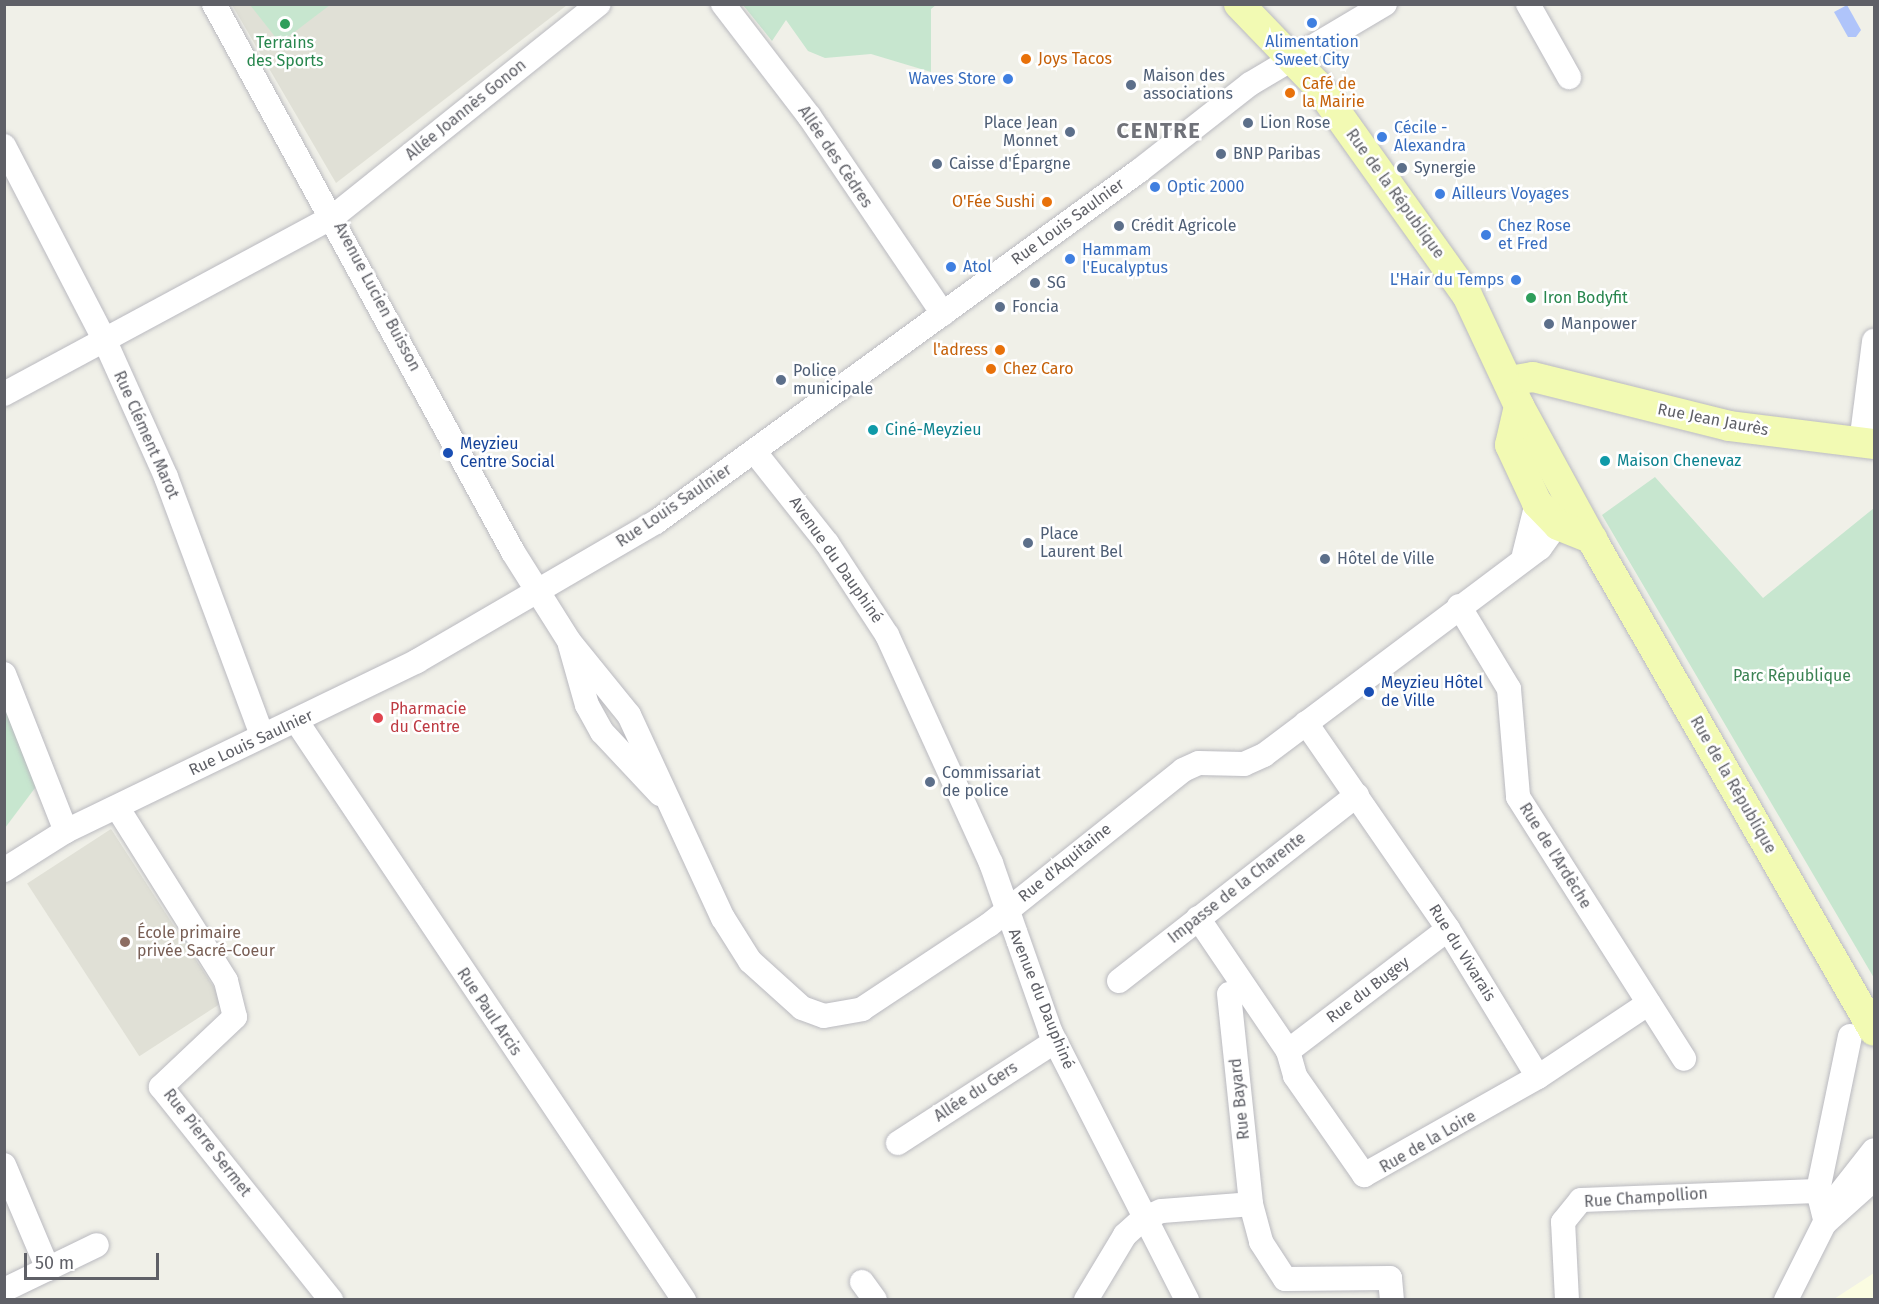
<!DOCTYPE html>
<html>
<head>
<meta charset="utf-8">
<style>
	body { margin:0 }
	#map { position:relative; width:1879px; height:1304px; overflow:hidden; background:#f0f0e8; font-family:"Fira Sans",sans-serif }
	div>[style] { position:absolute }
	.commercial>* { inset:0; background:#fbfce1 }
	.education>* { inset:0; background:#e0e0d6; transform-origin:0 0 }
	.green>* { inset:0; background:#c7e6cf }
	.water>* { inset:0; background:#afc4fa }
	.roads { filter:drop-shadow(0 0 2px #babac0) drop-shadow(0 0 2px #babac0) }
	.minor>* { height:24px; margin:-12px; padding:0 12px; transform-origin:12px; border-radius:12px; background:#fff }
	.major>* { height:30px; margin:-15px; padding:0 15px; transform-origin:15px; border-radius:15px; background:#f2fab3 }
	.dots>* { width:16px; height:16px; translate:-50% -50%; box-sizing:border-box; border:3px solid #fff; border-radius:50% }
	span { translate:-50% -50%; white-space:nowrap; text-align:center; line-height:1.15; -webkit-text-stroke:5px #fff; paint-order:stroke }
	.shop-label { font-size:16px; color:#366cbe }
	.right { translate:-100% -50%; text-align:right }
	.left { translate:0 -50%; text-align:left }
	.leisure-label { font-size:16px; color:#27864d }
	.food-label { font-size:16px; color:#c56008 }
	.service-label { font-size:16px; color:#4e5e75 }
	.street-label { font-size:16px; color:#5f6067 }
	.culture-label { font-size:16px; color:#0d838f }
	.transit-label { font-size:16px; color:#164399 }
	.park-label { font-size:16px; color:#3b8253 }
	.health-label { font-size:16px; color:#be3a42 }
	.education-label { font-size:16px; color:#785e54 }
	.district-label { font-size:22px; color:#707279; font-weight:700; letter-spacing:1.5px }
	.frame { position:absolute; inset:0; border:6px solid #5f6067; pointer-events:none }
	.scale { position:absolute; left:24px; top:1253px; width:135px; height:27px; box-sizing:border-box; border:3px solid #5f6067; border-top:0; padding-left:8px; font-size:18px; line-height:21px; white-space:nowrap; color:#5f6067; -webkit-text-stroke:4px #fff; paint-order:stroke }
</style>
</head>
<body>
<div id="map">
	<div class="commercial">
		<i style="clip-path:polygon(1874px 1273px,1874px 1299px,1834px 1299px)"></i>
	</div>
	<div class="education">
		<i style="clip-path:polygon(232px 5px,567px 5px,336px 183px)"></i>
		<i style="left:111px;top:829px;width:206px;height:100px;rotate:57deg"></i>
	</div>
	<div class="green">
		<i style="clip-path:polygon(250px 5px,330px 5px,280px 43px)"></i>
		<i style="clip-path:polygon(743px 5px,936px 5px,931px 9px,931px 72px,871px 54px,825px 58px,808px 51px,786px 20px,772px 41px)"></i>
		<i style="clip-path:polygon(1655px 477px,1763px 598px,1874px 508px,1874px 978px,1602px 515px)"></i>
		<i style="clip-path:polygon(4px 694px,41px 780px,5px 828px,4px 828px)"></i>
	</div>
	<div class="water">
		<i style="clip-path:polygon(1847px 5px,1861px 30px,1856px 37px,1848px 37px,1834px 12px)"></i>
	</div>
	<div class="roads">
		<div class="minor">
			<i style="left:214px;top:4px;width:624px;rotate:61.38deg"></i>
			<i style="left:513px;top:552px;width:105px;rotate:57.8deg"></i>
			<i style="left:569px;top:641px;width:95px;rotate:51deg"></i>
			<i style="left:629px;top:715px;width:224px;rotate:65.2deg"></i>
			<i style="left:723px;top:918px;width:51px;rotate:57.9deg"></i>
			<i style="left:750px;top:961px;width:70px;rotate:42.1deg"></i>
			<i style="left:802px;top:1008px;width:23px;rotate:20deg"></i>
			<i style="left:824px;top:1016px;width:39px;rotate:-10deg"></i>
			<i style="left:862px;top:1009px;width:152px;rotate:-33.5deg"></i>
			<i style="left:989px;top:925px;width:248px;rotate:-38.6deg"></i>
			<i style="left:1183px;top:770px;width:17px;rotate:-24deg"></i>
			<i style="left:1199px;top:763px;width:45px;rotate:1.3deg"></i>
			<i style="left:1244px;top:764px;width:22px;rotate:-24deg"></i>
			<i style="left:1264px;top:755px;width:345px;rotate:-36.9deg"></i>
			<i style="left:1540px;top:548px;width:47px;rotate:-54.6deg"></i>
			<i style="left:723px;top:4px;width:141px;rotate:52.5deg"></i>
			<i style="left:809px;top:116px;width:239px;rotate:55.9deg"></i>
			<i style="left:1528px;top:4px;width:84px;rotate:60.7deg"></i>
			<i style="left:4px;top:146px;width:220px;rotate:62.6deg"></i>
			<i style="left:105px;top:341px;width:149px;rotate:65.8deg"></i>
			<i style="left:166px;top:477px;width:275px;rotate:69.6deg"></i>
			<i style="left:4px;top:394px;width:375px;rotate:-28.3deg"></i>
			<i style="left:334px;top:216px;width:339px;rotate:-38.7deg"></i>
			<i style="left:1861px;top:443px;width:103px;rotate:-82.7deg"></i>
			<i style="left:754px;top:451px;width:117px;rotate:51.6deg"></i>
			<i style="left:827px;top:543px;width:110px;rotate:56.9deg"></i>
			<i style="left:887px;top:635px;width:251px;rotate:65.5deg"></i>
			<i style="left:991px;top:863px;width:178px;rotate:70.6deg"></i>
			<i style="left:1050px;top:1031px;width:302px;rotate:63deg"></i>
			<i style="left:1524px;top:555px;width:54px;rotate:-76deg"></i>
			<i style="left:1459px;top:606px;width:97px;rotate:58.9deg"></i>
			<i style="left:1509px;top:689px;width:108px;rotate:85.2deg"></i>
			<i style="left:1518px;top:797px;width:310px;rotate:57.6deg"></i>
			<i style="left:570px;top:645px;width:62px;rotate:74.2deg"></i>
			<i style="left:587px;top:705px;width:31px;rotate:61deg"></i>
			<i style="left:602px;top:732px;width:85px;rotate:46.9deg"></i>
			<i style="left:4px;top:674px;width:169px;rotate:68.5deg"></i>
			<i style="left:297px;top:722px;width:696px;rotate:56.2deg"></i>
			<i style="left:1306px;top:723px;width:250px;rotate:55.4deg"></i>
			<i style="left:1448px;top:929px;width:173px;rotate:58.7deg"></i>
			<i style="left:1538px;top:1077px;width:133px;rotate:-33.7deg"></i>
			<i style="left:117px;top:807px;width:205px;rotate:57.9deg"></i>
			<i style="left:226px;top:981px;width:37px;rotate:76deg"></i>
			<i style="left:235px;top:1017px;width:102px;rotate:136.6deg"></i>
			<i style="left:161px;top:1087px;width:273px;rotate:51.4deg"></i>
			<i style="left:4px;top:870px;width:73px;rotate:-32.2deg"></i>
			<i style="left:66px;top:831px;width:390px;rotate:-25.8deg"></i>
			<i style="left:417px;top:661px;width:276px;rotate:-30.2deg"></i>
			<i style="left:656px;top:522px;width:597px;rotate:-36.01deg"></i>
			<i style="left:1139px;top:171px;width:141px;rotate:-38.1deg"></i>
			<i style="left:1250px;top:84px;width:157px;rotate:-30.7deg"></i>
			<i style="left:1198px;top:918px;width:161px;rotate:55.9deg"></i>
			<i style="left:1288px;top:1051px;width:26px;rotate:74deg"></i>
			<i style="left:1295px;top:1076px;width:121px;rotate:55.1deg"></i>
			<i style="left:1364px;top:1175px;width:200px;rotate:-29.4deg"></i>
			<i style="left:1119px;top:981px;width:302px;rotate:-38deg"></i>
			<i style="left:1229px;top:994px;width:211px;rotate:84deg"></i>
			<i style="left:1251px;top:1204px;width:39px;rotate:75deg"></i>
			<i style="left:1261px;top:1242px;width:44px;rotate:57deg"></i>
			<i style="left:1285px;top:1279px;width:105px;rotate:-0.5deg"></i>
			<i style="left:1390px;top:1278px;width:22px;rotate:85deg"></i>
			<i style="left:1850px;top:1036px;width:158px;rotate:101.7deg"></i>
			<i style="left:1818px;top:1191px;width:32px;rotate:76deg"></i>
			<i style="left:1826px;top:1222px;width:64px;rotate:-41.9deg"></i>
			<i style="left:1288px;top:1051px;width:201px;rotate:-37.3deg"></i>
			<i style="left:898px;top:1143px;width:186px;rotate:-32.9deg"></i>
			<i style="left:4px;top:1165px;width:113px;rotate:67.1deg"></i>
			<i style="left:862px;top:1282px;width:22px;rotate:54deg"></i>
			<i style="left:4px;top:1290px;width:103px;rotate:-25.8deg"></i>
			<i style="left:1086px;top:1300px;width:76px;rotate:-59deg"></i>
			<i style="left:1125px;top:1235px;width:25px;rotate:-42deg"></i>
			<i style="left:1144px;top:1218px;width:18px;rotate:-22deg"></i>
			<i style="left:1161px;top:1211px;width:90px;rotate:-4.4deg"></i>
			<i style="left:1567px;top:1300px;width:78px;rotate:-92.9deg"></i>
			<i style="left:1563px;top:1222px;width:28px;rotate:-51deg"></i>
			<i style="left:1581px;top:1200px;width:237px;rotate:-2.2deg"></i>
			<i style="left:1786px;top:1300px;width:116px;rotate:-63.4deg"></i>
			<i style="left:1838px;top:1196px;width:58px;rotate:-52deg"></i>
		</div>
		<div class="major">
			<i style="left:1239px;top:4px;width:112px;rotate:46.1deg"></i>
			<i style="left:1317px;top:85px;width:258px;rotate:54.5deg"></i>
			<i style="left:1467px;top:295px;width:123px;rotate:64.9deg"></i>
			<i style="left:1519px;top:406px;width:158px;rotate:61.3deg"></i>
			<i style="left:1595px;top:545px;width:560px;rotate:60.14deg"></i>
			<i style="left:1510px;top:381px;width:23px;rotate:-10deg"></i>
			<i style="left:1533px;top:377px;width:202px;rotate:14deg"></i>
			<i style="left:1729px;top:426px;width:146px;rotate:7.1deg"></i>
			<i style="left:1519px;top:406px;width:40px;rotate:103deg"></i>
			<i style="left:1510px;top:445px;width:64px;rotate:65deg"></i>
			<i style="left:1537px;top:503px;width:30px;rotate:46deg"></i>
			<i style="left:1558px;top:525px;width:37px;rotate:22deg"></i>
		</div>
	</div>
	<div class="dots">
		<i style="left:1312px;top:23px;background:#3f7fe0"></i>
		<i style="left:285px;top:24px;background:#2e9e5b"></i>
		<i style="left:1026px;top:59px;background:#e8710a"></i>
		<i style="left:1008px;top:79px;background:#3f7fe0"></i>
		<i style="left:1131px;top:85px;background:#5c6f8a"></i>
		<i style="left:1290px;top:93px;background:#e8710a"></i>
		<i style="left:1248px;top:123px;background:#5c6f8a"></i>
		<i style="left:1070px;top:132px;background:#5c6f8a"></i>
		<i style="left:1382px;top:137px;background:#3f7fe0"></i>
		<i style="left:1221px;top:154px;background:#5c6f8a"></i>
		<i style="left:937px;top:164px;background:#5c6f8a"></i>
		<i style="left:1402px;top:168px;background:#5c6f8a"></i>
		<i style="left:1155px;top:187px;background:#3f7fe0"></i>
		<i style="left:1440px;top:194px;background:#3f7fe0"></i>
		<i style="left:1047px;top:202px;background:#e8710a"></i>
		<i style="left:1119px;top:226px;background:#5c6f8a"></i>
		<i style="left:1486px;top:235px;background:#3f7fe0"></i>
		<i style="left:1070px;top:259px;background:#3f7fe0"></i>
		<i style="left:951px;top:267px;background:#3f7fe0"></i>
		<i style="left:1516px;top:280px;background:#3f7fe0"></i>
		<i style="left:1035px;top:283px;background:#5c6f8a"></i>
		<i style="left:1531px;top:298px;background:#2e9e5b"></i>
		<i style="left:1000px;top:307px;background:#5c6f8a"></i>
		<i style="left:1549px;top:324px;background:#5c6f8a"></i>
		<i style="left:1000px;top:350px;background:#e8710a"></i>
		<i style="left:991px;top:369px;background:#e8710a"></i>
		<i style="left:781px;top:380px;background:#5c6f8a"></i>
		<i style="left:873px;top:430px;background:#0f9aa8"></i>
		<i style="left:448px;top:453px;background:#1a4fb4"></i>
		<i style="left:1605px;top:461px;background:#0f9aa8"></i>
		<i style="left:1028px;top:543px;background:#5c6f8a"></i>
		<i style="left:1325px;top:559px;background:#5c6f8a"></i>
		<i style="left:1369px;top:692px;background:#1a4fb4"></i>
		<i style="left:378px;top:718px;background:#e0444e"></i>
		<i style="left:930px;top:782px;background:#5c6f8a"></i>
		<i style="left:125px;top:942px;background:#8d6e63"></i>
	</div>
	<div class="shop-label">
		<span style="left:1312px;top:51px">Alimentation<br>Sweet City</span>
		<span class="right" style="left:996px;top:79px">Waves Store</span>
		<span class="left" style="left:1394px;top:137px">Cécile -<br>Alexandra</span>
		<span class="left" style="left:1167px;top:187px">Optic 2000</span>
		<span class="left" style="left:1452px;top:194px">Ailleurs Voyages</span>
		<span class="left" style="left:1498px;top:235px">Chez Rose<br>et Fred</span>
		<span class="left" style="left:1082px;top:259px">Hammam<br>l'Eucalyptus</span>
		<span class="left" style="left:963px;top:267px">Atol</span>
		<span class="right" style="left:1504px;top:280px">L'Hair du Temps</span>
	</div>
	<div class="leisure-label">
		<span style="left:285px;top:52px">Terrains<br>des Sports</span>
		<span class="left" style="left:1543px;top:298px">Iron Bodyfit</span>
	</div>
	<div class="food-label">
		<span class="left" style="left:1038px;top:59px">Joys Tacos</span>
		<span class="left" style="left:1302px;top:93px">Café de<br>la Mairie</span>
		<span class="right" style="left:1035px;top:202px">O'Fée Sushi</span>
		<span class="right" style="left:988px;top:350px">l'adress</span>
		<span class="left" style="left:1003px;top:369px">Chez Caro</span>
	</div>
	<div class="service-label">
		<span class="left" style="left:1143px;top:85px">Maison des<br>associations</span>
		<span class="right" style="left:1058px;top:132px">Place Jean<br>Monnet</span>
		<span class="left" style="left:1260px;top:123px">Lion Rose</span>
		<span class="left" style="left:1233px;top:154px">BNP Paribas</span>
		<span class="left" style="left:949px;top:164px">Caisse d'Épargne</span>
		<span class="left" style="left:1414px;top:168px">Synergie</span>
		<span class="left" style="left:1131px;top:226px">Crédit Agricole</span>
		<span class="left" style="left:1047px;top:283px">SG</span>
		<span class="left" style="left:1012px;top:307px">Foncia</span>
		<span class="left" style="left:1561px;top:324px">Manpower</span>
		<span class="left" style="left:793px;top:380px">Police<br>municipale</span>
		<span class="left" style="left:1040px;top:543px">Place<br>Laurent Bel</span>
		<span class="left" style="left:1337px;top:559px">Hôtel de Ville</span>
		<span class="left" style="left:942px;top:782px">Commissariat<br>de police</span>
	</div>
	<div class="street-label">
		<span style="left:466px;top:110px;rotate:-39deg">Allée Joannès Gonon</span>
		<span style="left:835px;top:157px;rotate:56deg">Allée des Cèdres</span>
		<span style="left:1395px;top:194px;rotate:54deg">Rue de la République</span>
		<span style="left:1068px;top:222px;rotate:-36deg">Rue Louis Saulnier</span>
		<span style="left:377px;top:297px;rotate:62deg">Avenue Lucien Buisson</span>
		<span style="left:1713px;top:420px;rotate:11deg">Rue Jean Jaurès</span>
		<span style="left:146px;top:435px;rotate:66deg">Rue Clément Marot</span>
		<span style="left:674px;top:506px;rotate:-34deg">Rue Louis Saulnier</span>
		<span style="left:836px;top:560px;rotate:55deg">Avenue du Dauphiné</span>
		<span style="left:251px;top:743px;rotate:-25deg">Rue Louis Saulnier</span>
		<span style="left:1733px;top:785px;rotate:60deg">Rue de la République</span>
		<span style="left:1555px;top:856px;rotate:58deg">Rue de l'Ardèche</span>
		<span style="left:1065px;top:863px;rotate:-39deg">Rue d'Aquitaine</span>
		<span style="left:1237px;top:888px;rotate:-38deg">Impasse de la Charente</span>
		<span style="left:1462px;top:953px;rotate:58deg">Rue du Vivarais</span>
		<span style="left:1368px;top:990px;rotate:-37deg">Rue du Bugey</span>
		<span style="left:1041px;top:999px;rotate:68deg">Avenue du Dauphiné</span>
		<span style="left:489px;top:1012px;rotate:56deg">Rue Paul Arcis</span>
		<span style="left:976px;top:1092px;rotate:-33deg">Allée du Gers</span>
		<span style="left:1240px;top:1099px;rotate:-96deg">Rue Bayard</span>
		<span style="left:1428px;top:1142px;rotate:-30deg">Rue de la Loire</span>
		<span style="left:207px;top:1143px;rotate:52deg">Rue Pierre Sermet</span>
		<span style="left:1646px;top:1198px;rotate:-4deg">Rue Champollion</span>
	</div>
	<div class="culture-label">
		<span class="left" style="left:885px;top:430px">Ciné-Meyzieu</span>
		<span class="left" style="left:1617px;top:461px">Maison Chenevaz</span>
	</div>
	<div class="transit-label">
		<span class="left" style="left:460px;top:453px">Meyzieu<br>Centre Social</span>
		<span class="left" style="left:1381px;top:692px">Meyzieu Hôtel<br>de Ville</span>
	</div>
	<div class="park-label">
		<span style="left:1792px;top:676px">Parc République</span>
	</div>
	<div class="health-label">
		<span class="left" style="left:390px;top:718px">Pharmacie<br>du Centre</span>
	</div>
	<div class="education-label">
		<span class="left" style="left:137px;top:942px">École primaire<br>privée Sacré-Coeur</span>
	</div>
	<div class="district-label">
		<span style="left:1159px;top:131px">CENTRE</span>
	</div>
	<div class="frame"></div>
	<div class="scale">50 m</div>
</div>
</body>
</html>
